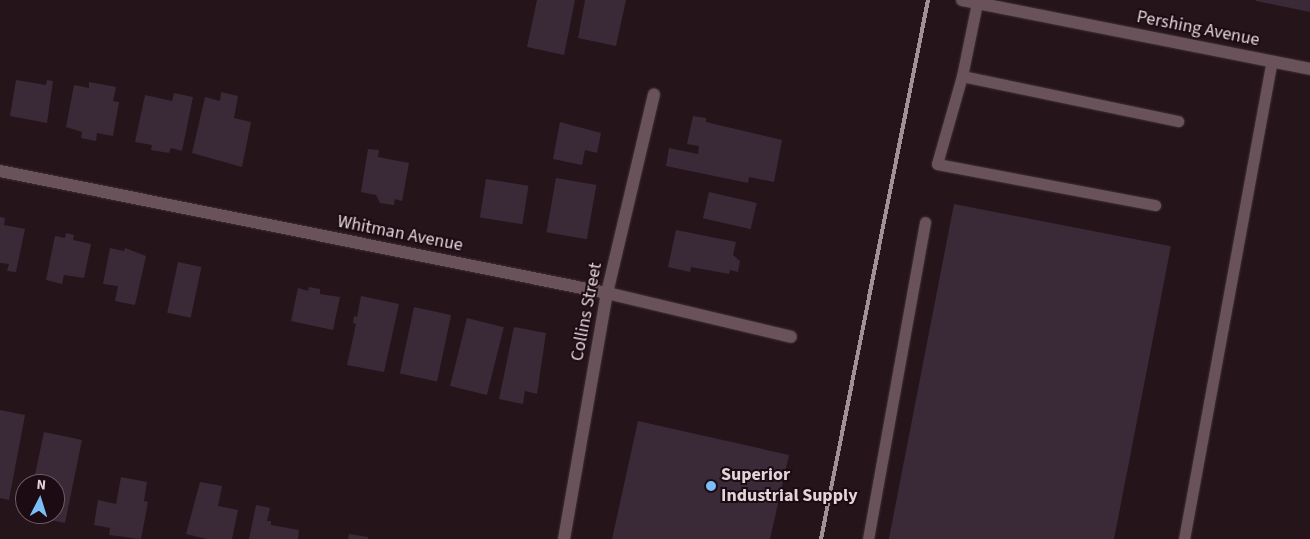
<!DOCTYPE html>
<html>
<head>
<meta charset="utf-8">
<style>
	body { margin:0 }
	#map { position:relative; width:1310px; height:539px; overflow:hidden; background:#26141b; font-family:"Source Sans 3",sans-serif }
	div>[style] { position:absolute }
	.building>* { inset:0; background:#3a2a37; transform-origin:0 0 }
	.roads { filter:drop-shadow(0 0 1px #3d3035) drop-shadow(0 0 1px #3d3035) }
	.service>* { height:11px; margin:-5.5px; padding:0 5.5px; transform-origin:5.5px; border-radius:5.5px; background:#69525a }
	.minor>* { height:12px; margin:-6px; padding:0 6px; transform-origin:6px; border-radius:6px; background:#69525a }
	.tertiary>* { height:12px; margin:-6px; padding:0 6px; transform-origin:6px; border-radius:6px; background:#69525a }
	.rail>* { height:4px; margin:-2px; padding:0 2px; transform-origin:2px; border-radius:2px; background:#a09196 }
	.dots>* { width:14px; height:14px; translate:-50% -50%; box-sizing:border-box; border:2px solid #1c0b12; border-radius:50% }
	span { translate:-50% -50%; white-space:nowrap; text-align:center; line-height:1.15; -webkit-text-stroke:4px #1c0b12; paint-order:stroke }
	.street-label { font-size:18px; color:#e3d5da }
	.poi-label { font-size:18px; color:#e3d5da; font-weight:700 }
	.left { translate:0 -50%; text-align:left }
	.north { position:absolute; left:15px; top:474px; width:50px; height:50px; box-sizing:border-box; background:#1c0b12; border:1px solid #6c5c62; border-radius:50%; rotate:5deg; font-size:14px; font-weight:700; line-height:20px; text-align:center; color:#e3d5da }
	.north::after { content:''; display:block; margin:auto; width:18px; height:22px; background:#7abff8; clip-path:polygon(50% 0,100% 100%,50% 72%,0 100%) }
</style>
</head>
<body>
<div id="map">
	<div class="building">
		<i style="clip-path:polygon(537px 0,575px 0,564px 55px,527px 47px)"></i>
		<i style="clip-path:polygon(585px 0,626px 0,616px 46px,578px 38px)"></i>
		<i style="clip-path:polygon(1256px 0,1310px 0,1310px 12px,1256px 1px)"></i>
		<i style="clip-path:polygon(16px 80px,46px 85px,47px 80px,53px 81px,47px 123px,10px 116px)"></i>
		<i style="clip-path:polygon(89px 82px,116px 87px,113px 101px,119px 102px,113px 136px,97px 133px,96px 141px,81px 138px,82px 132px,66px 127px,74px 85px,89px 88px)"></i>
		<i style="clip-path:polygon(221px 92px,238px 96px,234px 118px,251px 122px,242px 167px,192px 153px,205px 97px,220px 101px)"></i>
		<i style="clip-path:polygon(174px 93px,193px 97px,182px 151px,171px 148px,169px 153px,151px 150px,152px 145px,135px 142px,145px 95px,172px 101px)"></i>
		<i style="clip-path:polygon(693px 116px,706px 118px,706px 122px,782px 140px,774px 182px,749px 177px,748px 183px,666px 166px,669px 148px,698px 154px,699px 146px,687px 144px)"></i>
		<i style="clip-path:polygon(560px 122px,601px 133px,597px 153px,585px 150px,582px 165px,553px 159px)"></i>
		<i style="clip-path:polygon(368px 149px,379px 150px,378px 157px,409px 163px,402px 201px,395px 199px,394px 205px,380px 203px,376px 195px,361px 192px)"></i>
		<i style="left:556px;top:178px;width:41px;height:55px;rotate:10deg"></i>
		<i style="left:486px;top:179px;width:43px;height:39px;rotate:9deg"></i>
		<i style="left:709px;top:192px;width:49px;height:27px;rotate:13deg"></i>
		<i style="left:954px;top:204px;width:221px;height:342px;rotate:11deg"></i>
		<i style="clip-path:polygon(0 217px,5px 218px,4px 225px,25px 229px,16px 272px,7px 271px,9px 264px,0 263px)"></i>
		<i style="clip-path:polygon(676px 230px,736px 242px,733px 255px,740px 261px,738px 272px,730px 270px,729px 274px,691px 267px,690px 272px,668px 267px)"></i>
		<i style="clip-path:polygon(66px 233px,74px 235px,73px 240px,91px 244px,84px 278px,64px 275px,62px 284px,46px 280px,55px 236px,65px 238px)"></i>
		<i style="clip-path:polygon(110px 248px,124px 251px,125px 248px,146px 256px,135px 305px,115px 301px,118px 286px,103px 284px)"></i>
		<i style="left:178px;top:262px;width:24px;height:52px;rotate:12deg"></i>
		<i style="clip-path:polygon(309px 287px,320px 289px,320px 294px,340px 297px,333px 330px,291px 321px,298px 288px,308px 291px)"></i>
		<i style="clip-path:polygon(361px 296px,399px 304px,384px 372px,347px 365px,356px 324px,353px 323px,354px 316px,357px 317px)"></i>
		<i style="left:414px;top:307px;width:38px;height:68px;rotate:12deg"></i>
		<i style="left:467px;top:318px;width:38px;height:70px;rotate:14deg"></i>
		<i style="clip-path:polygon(514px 327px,546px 333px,537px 394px,525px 391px,523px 404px,499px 399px)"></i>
		<i style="clip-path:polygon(0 410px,25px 415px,9px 500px,0 498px)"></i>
		<i style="clip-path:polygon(638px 421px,789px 455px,770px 539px,612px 539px)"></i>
		<i style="clip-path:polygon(44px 432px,82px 440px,65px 523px,26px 515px,55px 514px,55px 484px,33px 484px)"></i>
		<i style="clip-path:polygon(121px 477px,147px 482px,144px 501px,148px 502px,141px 539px,109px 535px,110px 528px,94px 525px,98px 500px,116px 504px)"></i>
		<i style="clip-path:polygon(200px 482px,222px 486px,218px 506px,238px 510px,232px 539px,207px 539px,186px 534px)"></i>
		<i style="clip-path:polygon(256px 505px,270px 508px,267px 521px,271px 521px,271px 525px,299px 530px,298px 539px,249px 539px)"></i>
		<i style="clip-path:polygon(349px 534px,368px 537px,368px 539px,348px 539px)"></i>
	</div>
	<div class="roads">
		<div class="service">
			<i style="left:977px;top:3px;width:75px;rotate:101.6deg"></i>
			<i style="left:962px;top:76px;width:221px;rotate:11.8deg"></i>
			<i style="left:962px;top:76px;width:91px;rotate:105.9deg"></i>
			<i style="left:937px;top:164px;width:222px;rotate:10.7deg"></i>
			<i style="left:868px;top:539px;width:322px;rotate:-79.8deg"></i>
			<i style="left:1184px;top:539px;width:486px;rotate:-79.6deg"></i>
		</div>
		<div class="minor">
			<i style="left:0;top:171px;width:619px;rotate:11.36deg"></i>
			<i style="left:607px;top:293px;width:189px;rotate:13.4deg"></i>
			<i style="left:564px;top:539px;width:250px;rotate:-80.1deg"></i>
			<i style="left:607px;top:293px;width:204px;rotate:-76.7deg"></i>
		</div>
		<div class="tertiary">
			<i style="left:962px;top:0;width:355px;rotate:11.2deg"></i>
		</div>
	</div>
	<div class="rail">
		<i style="left:821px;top:539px;width:550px;rotate:-78.77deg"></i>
	</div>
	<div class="dots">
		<i style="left:711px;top:486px;background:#7abff8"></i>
	</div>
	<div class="street-label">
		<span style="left:1198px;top:29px;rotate:11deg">Pershing Avenue</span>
		<span style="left:400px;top:234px;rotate:11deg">Whitman Avenue</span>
		<span style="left:587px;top:312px;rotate:-79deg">Collins Street</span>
	</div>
	<div class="poi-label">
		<span class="left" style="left:721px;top:486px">Superior<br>Industrial Supply</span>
	</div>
	<div class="north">N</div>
</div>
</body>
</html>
